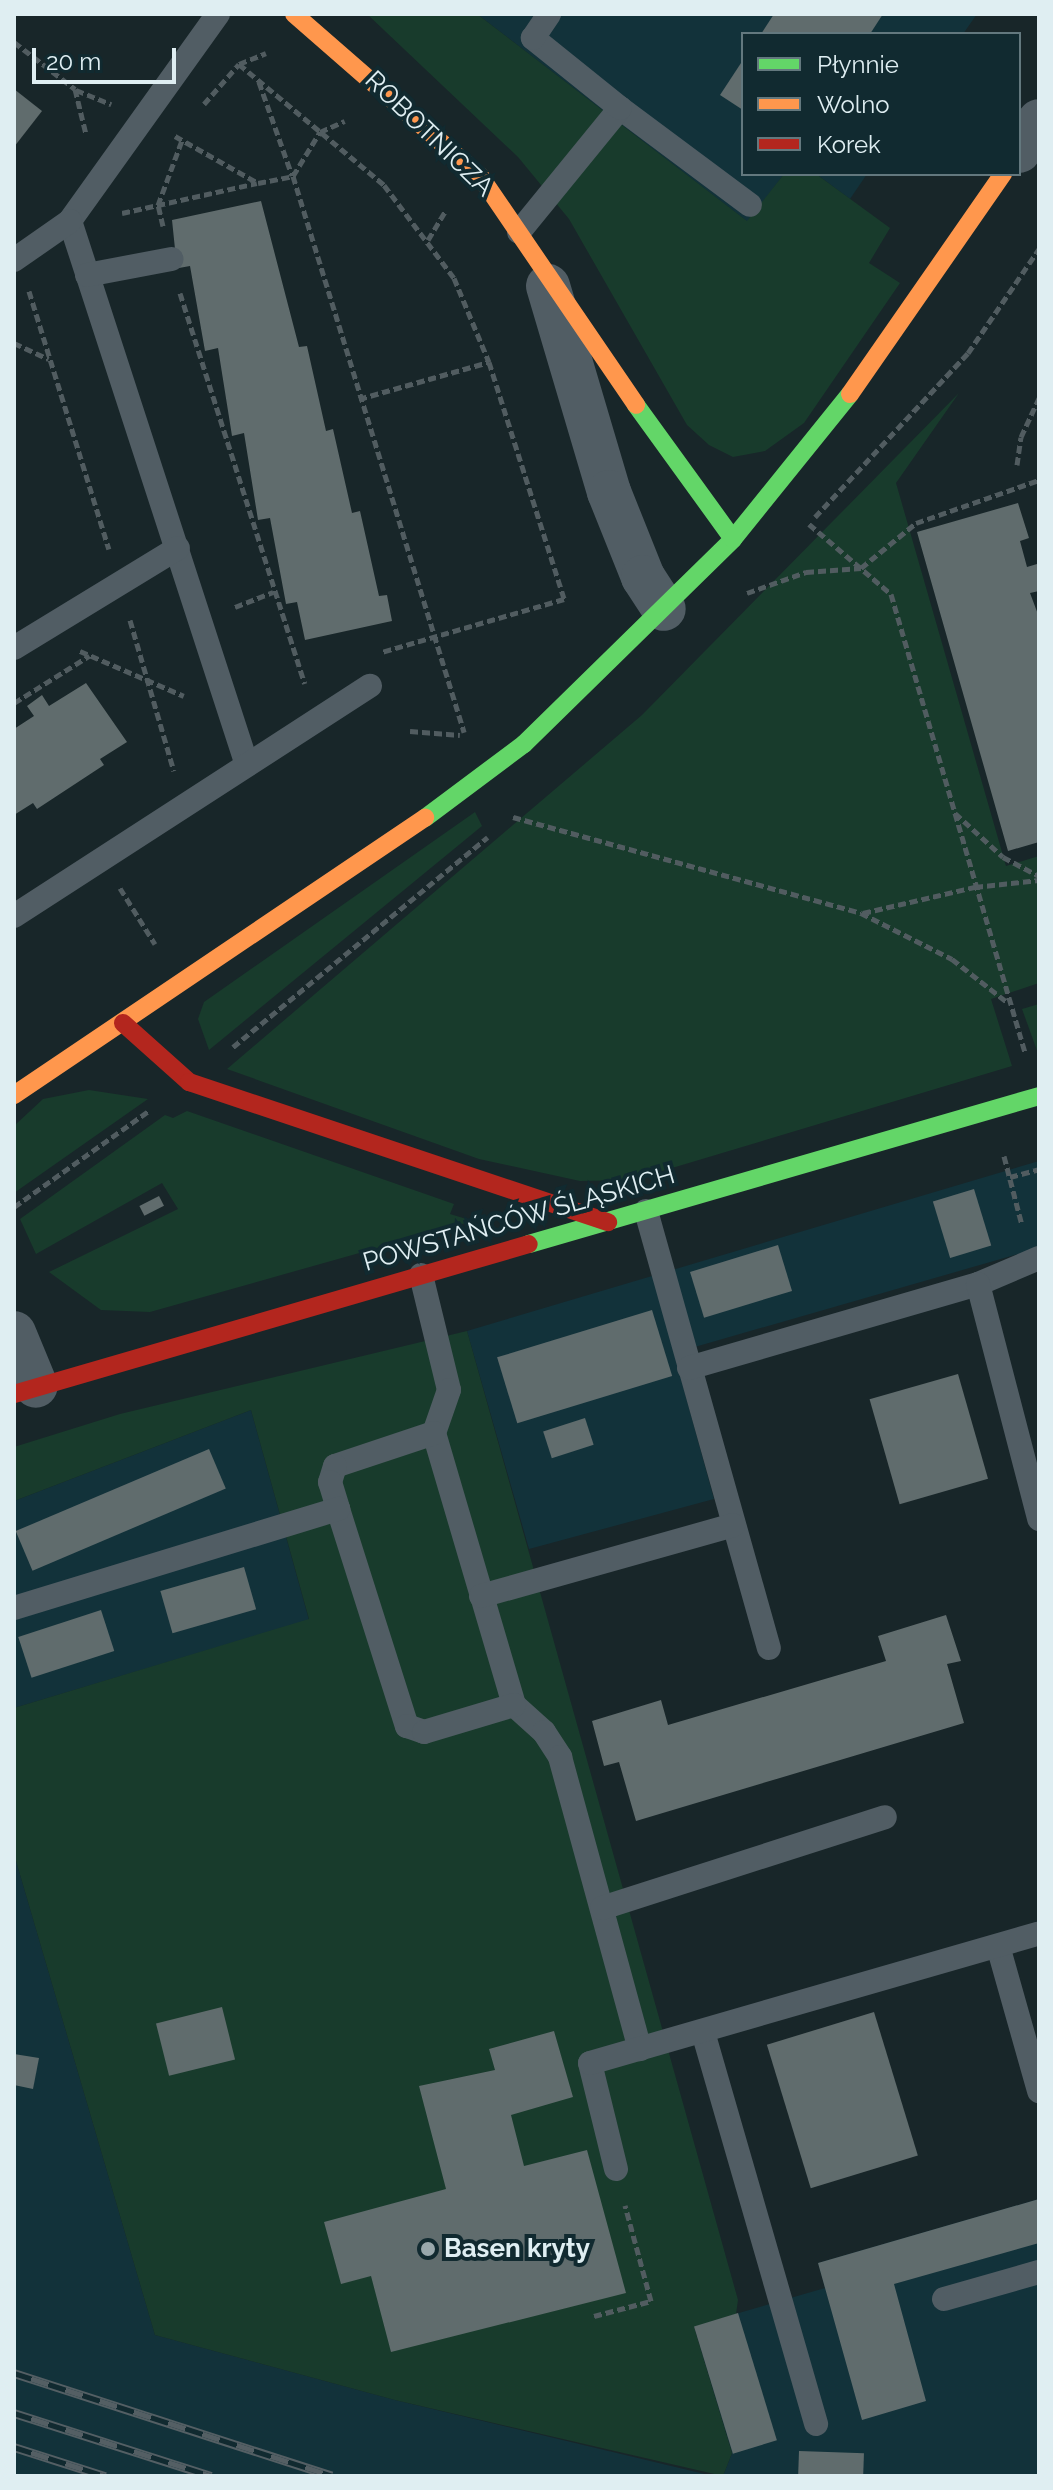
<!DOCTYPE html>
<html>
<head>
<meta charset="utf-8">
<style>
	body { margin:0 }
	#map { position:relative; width:1053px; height:2490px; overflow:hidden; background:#182629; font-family:Raleway,sans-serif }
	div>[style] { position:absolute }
	.built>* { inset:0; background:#12323a }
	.green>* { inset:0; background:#183b2c }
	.building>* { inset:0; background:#606c6d; transform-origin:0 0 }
	.path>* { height:5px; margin-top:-2.5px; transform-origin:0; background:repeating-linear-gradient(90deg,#515c60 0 8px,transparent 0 12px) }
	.lane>* { height:24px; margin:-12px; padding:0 12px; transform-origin:12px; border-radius:12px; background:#515d64 }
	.street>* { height:44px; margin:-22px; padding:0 22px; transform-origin:22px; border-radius:22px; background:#515d64 }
	.fast>* { height:18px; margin:-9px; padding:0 9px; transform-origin:9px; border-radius:9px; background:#63d668 }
	.slow>* { height:18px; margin:-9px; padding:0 9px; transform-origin:9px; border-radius:9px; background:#ff974d }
	.jam>* { height:18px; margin:-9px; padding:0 9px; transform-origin:9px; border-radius:9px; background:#b3261e }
	.rail>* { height:9px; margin-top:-4.5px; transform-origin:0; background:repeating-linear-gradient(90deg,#112a30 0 18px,#545f64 0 36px); box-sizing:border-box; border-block:2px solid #545f64 }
	.dots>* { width:22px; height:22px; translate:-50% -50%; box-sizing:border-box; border:4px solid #112a30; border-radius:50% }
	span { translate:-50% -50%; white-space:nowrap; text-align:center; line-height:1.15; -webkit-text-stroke:8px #112a30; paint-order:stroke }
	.street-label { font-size:26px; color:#dfeef2 }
	.poi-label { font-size:26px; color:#dfeef2; font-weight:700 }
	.left { translate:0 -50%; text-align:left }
	.frame { position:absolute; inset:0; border:16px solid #dfeef2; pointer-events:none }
	.legend { position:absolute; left:741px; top:32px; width:280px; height:144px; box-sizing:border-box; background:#112a30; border:2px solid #63787e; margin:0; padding:10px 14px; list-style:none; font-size:24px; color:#dfeef2 }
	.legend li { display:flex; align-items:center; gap:16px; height:40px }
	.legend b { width:40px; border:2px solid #63787e }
	.scale { position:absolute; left:32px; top:48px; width:144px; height:36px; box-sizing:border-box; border:4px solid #dfeef2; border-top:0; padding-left:10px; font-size:24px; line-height:28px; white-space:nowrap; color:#dfeef2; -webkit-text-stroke:6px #112a30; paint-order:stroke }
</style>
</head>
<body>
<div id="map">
	<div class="built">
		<i style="clip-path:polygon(477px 14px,977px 14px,963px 34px,743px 34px,743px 174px,784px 174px,748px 222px)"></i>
		<i style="clip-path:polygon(816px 174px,867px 174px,850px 199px)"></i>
		<i style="clip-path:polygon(1039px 1161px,1039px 1248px,674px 1353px,714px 1499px,529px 1549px,467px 1331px)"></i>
		<i style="clip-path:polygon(251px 1410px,309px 1620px,14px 1708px,14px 1501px)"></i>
		<i style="clip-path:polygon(14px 1854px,155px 2335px,395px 2400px,713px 2476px,14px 2476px)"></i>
		<i style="clip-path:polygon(1039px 2199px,1039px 2476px,723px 2476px,732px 2453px,694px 2326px,825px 2288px,818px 2263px)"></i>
	</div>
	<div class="green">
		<i style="clip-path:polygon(367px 14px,477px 14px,747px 221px,784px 174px,816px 174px,890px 228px,869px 263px,900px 283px,804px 423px,765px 451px,733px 457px,709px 445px,687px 425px,569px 219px,518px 157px)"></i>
		<i style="clip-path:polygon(959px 393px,896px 483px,1006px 866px,1039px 856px,1039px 983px,991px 999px,1012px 1066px,632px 1180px,580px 1181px,479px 1159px,227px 1069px,642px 715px)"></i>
		<i style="clip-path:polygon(475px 812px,482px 826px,209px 1050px,198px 1019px,204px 1002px)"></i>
		<i style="clip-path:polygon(1039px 1004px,1039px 1056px,1022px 1009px)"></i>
		<i style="clip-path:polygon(89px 1090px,148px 1099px,14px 1193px,14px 1126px,43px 1099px)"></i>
		<i style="clip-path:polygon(187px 1111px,454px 1204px,450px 1214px,473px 1221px,150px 1312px,101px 1310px,49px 1272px,178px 1209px,162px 1183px,36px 1254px,20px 1219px,165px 1115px,173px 1118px)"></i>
		<i style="clip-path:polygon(467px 1331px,738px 2300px,736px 2314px,694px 2327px,732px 2453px,723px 2476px,395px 2400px,155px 2335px,14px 1854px,14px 1708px,309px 1619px,251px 1410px,14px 1501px,14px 1447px,120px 1414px)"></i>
	</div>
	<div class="building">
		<i style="clip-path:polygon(774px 14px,883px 14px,870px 34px,761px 34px)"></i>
		<i style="clip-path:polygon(743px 60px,743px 110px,720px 95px)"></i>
		<i style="clip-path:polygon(14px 89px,42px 111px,14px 147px)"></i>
		<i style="clip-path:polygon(261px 201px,299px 347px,307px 346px,326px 431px,333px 429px,352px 513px,360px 511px,379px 596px,387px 595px,392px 621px,305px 640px,297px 602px,286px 604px,270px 518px,258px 520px,244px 433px,232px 436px,218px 348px,205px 351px,190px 266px,179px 268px,175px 249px,172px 220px)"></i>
		<i style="clip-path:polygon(1018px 503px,1029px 538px,1020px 541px,1027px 567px,1037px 564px,1039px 572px,1039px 591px,1030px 593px,1039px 617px,1039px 842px,1008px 851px,917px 532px)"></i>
		<i style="clip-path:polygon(86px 683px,127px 742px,100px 759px,104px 765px,37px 809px,33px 803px,14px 815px,14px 729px,34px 716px,27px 706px,42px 695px,49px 706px)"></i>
		<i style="left:974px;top:1189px;width:59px;height:43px;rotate:73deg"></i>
		<i style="left:159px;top:1196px;width:11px;height:22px;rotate:63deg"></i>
		<i style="left:778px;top:1245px;width:48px;height:92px;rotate:73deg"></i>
		<i style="left:652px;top:1310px;width:69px;height:162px;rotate:73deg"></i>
		<i style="left:958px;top:1374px;width:109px;height:92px;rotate:74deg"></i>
		<i style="left:585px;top:1418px;width:28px;height:44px;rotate:72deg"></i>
		<i style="left:209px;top:1449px;width:43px;height:210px;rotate:67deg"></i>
		<i style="left:244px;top:1567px;width:44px;height:87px;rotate:74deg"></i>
		<i style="left:101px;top:1610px;width:43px;height:87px;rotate:72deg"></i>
		<i style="clip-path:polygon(946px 1615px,961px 1661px,947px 1664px,964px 1723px,636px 1821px,619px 1762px,604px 1766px,592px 1721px,661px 1700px,668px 1725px,886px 1661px,878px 1636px)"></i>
		<i style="left:222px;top:2007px;width:54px;height:68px;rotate:76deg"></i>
		<i style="left:874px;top:2012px;width:150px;height:112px;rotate:73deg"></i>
		<i style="clip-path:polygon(554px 2031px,573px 2097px,511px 2115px,524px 2166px,587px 2150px,626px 2293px,391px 2352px,371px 2276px,341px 2284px,324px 2222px,446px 2189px,419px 2086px,495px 2070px,489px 2049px)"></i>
		<i style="clip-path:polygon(14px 2054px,39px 2058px,33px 2089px,14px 2085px)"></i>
		<i style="clip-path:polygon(1039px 2199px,1039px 2243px,894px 2284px,926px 2401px,862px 2420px,818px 2263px)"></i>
		<i style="left:738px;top:2313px;width:133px;height:46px;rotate:73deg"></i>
		<i style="left:799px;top:2451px;width:65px;height:25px;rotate:2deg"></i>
	</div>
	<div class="path">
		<i style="left:14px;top:42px;width:77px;rotate:37.6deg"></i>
		<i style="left:75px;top:89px;width:46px;rotate:76.3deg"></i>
		<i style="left:239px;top:64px;width:189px;rotate:39.8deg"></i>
		<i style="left:384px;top:185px;width:116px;rotate:53deg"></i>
		<i style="left:454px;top:278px;width:91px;rotate:67.4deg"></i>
		<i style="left:489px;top:362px;width:249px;rotate:72.4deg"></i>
		<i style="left:564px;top:599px;width:191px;rotate:163.8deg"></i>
		<i style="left:259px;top:82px;width:99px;rotate:70.5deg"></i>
		<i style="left:76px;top:90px;width:38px;rotate:22deg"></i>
		<i style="left:204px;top:104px;width:53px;rotate:-48.8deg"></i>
		<i style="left:239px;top:64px;width:29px;rotate:-22deg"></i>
		<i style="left:175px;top:136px;width:95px;rotate:29.5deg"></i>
		<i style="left:258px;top:183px;width:36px;rotate:-11deg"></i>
		<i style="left:293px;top:176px;width:582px;rotate:72.9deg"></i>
		<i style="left:293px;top:176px;width:52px;rotate:-58.5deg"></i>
		<i style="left:320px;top:132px;width:27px;rotate:-24deg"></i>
		<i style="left:122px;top:213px;width:138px;rotate:-12.5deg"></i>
		<i style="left:163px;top:226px;width:22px;rotate:-103deg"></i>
		<i style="left:158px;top:205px;width:69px;rotate:-69.7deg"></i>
		<i style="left:428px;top:240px;width:35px;rotate:-59deg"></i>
		<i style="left:29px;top:291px;width:270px;rotate:72.8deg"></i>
		<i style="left:180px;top:293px;width:410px;rotate:72.3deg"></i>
		<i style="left:14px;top:343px;width:38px;rotate:25deg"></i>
		<i style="left:359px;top:399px;width:135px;rotate:-15.9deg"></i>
		<i style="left:1017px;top:465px;width:28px;rotate:-82deg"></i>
		<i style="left:1021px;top:437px;width:43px;rotate:-65.2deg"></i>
		<i style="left:815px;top:517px;width:224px;rotate:-47deg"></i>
		<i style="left:968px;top:353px;width:126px;rotate:-55.7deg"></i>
		<i style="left:809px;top:524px;width:108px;rotate:40.5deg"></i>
		<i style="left:891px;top:594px;width:477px;rotate:73.7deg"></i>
		<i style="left:747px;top:593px;width:63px;rotate:-19.6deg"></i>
		<i style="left:806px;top:572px;width:55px;rotate:-4.2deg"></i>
		<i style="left:861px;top:568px;width:71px;rotate:-39.3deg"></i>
		<i style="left:916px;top:523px;width:130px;rotate:-19.3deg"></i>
		<i style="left:235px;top:607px;width:41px;rotate:-21.5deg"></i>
		<i style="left:130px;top:620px;width:157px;rotate:73.8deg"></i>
		<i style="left:80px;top:651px;width:113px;rotate:23.4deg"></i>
		<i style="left:14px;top:703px;width:89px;rotate:-32.1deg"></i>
		<i style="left:410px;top:731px;width:50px;rotate:4.6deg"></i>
		<i style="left:955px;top:813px;width:65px;rotate:42.5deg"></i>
		<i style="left:1003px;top:857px;width:41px;rotate:27.8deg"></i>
		<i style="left:513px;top:817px;width:361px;rotate:15.4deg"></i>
		<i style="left:861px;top:913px;width:102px;rotate:26.8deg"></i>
		<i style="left:952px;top:959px;width:70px;rotate:38deg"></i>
		<i style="left:120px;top:888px;width:66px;rotate:58deg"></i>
		<i style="left:863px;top:913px;width:115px;rotate:-13.1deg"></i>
		<i style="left:975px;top:887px;width:64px;rotate:-6.2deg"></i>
		<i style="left:233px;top:1047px;width:330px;rotate:-39.5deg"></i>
		<i style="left:1004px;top:1156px;width:71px;rotate:75.4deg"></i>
		<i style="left:1010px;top:1177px;width:30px;rotate:-15deg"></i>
		<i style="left:14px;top:1207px;width:167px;rotate:-35.5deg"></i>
		<i style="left:594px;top:2316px;width:59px;rotate:-14.7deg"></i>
		<i style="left:651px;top:2301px;width:99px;rotate:-105.2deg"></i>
	</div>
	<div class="lane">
		<i style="left:218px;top:14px;width:254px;rotate:125.6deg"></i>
		<i style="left:70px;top:221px;width:572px;rotate:71.98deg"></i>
		<i style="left:620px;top:108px;width:162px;rotate:36.7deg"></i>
		<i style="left:519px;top:232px;width:160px;rotate:-50.8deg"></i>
		<i style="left:620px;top:108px;width:112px;rotate:-141.2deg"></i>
		<i style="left:533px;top:38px;width:29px;rotate:-56deg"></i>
		<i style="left:14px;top:260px;width:68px;rotate:-34.9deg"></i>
		<i style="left:87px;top:275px;width:86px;rotate:-10.7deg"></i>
		<i style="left:14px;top:648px;width:192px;rotate:-31.4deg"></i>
		<i style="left:14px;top:916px;width:424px;rotate:-32.9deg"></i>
		<i style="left:646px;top:1211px;width:454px;rotate:74.3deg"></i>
		<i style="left:421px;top:1275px;width:118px;rotate:76.3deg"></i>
		<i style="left:449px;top:1390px;width:46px;rotate:109.2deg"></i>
		<i style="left:434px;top:1433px;width:284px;rotate:73.6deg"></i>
		<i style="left:514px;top:1705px;width:40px;rotate:42deg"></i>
		<i style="left:544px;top:1732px;width:30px;rotate:57deg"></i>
		<i style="left:560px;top:1757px;width:303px;rotate:74.7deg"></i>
		<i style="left:978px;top:1284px;width:66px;rotate:-23.1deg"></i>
		<i style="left:689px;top:1368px;width:301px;rotate:-16.2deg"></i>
		<i style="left:978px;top:1284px;width:243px;rotate:75.4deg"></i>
		<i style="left:434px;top:1433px;width:104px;rotate:161.6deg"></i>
		<i style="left:335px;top:1466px;width:17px;rotate:107deg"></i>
		<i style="left:330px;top:1482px;width:28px;rotate:73deg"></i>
		<i style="left:338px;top:1509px;width:228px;rotate:72.4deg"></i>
		<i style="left:407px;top:1726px;width:18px;rotate:19deg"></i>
		<i style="left:424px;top:1732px;width:94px;rotate:-16.7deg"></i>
		<i style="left:481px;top:1596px;width:262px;rotate:-15.7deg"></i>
		<i style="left:14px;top:1608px;width:339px;rotate:-17deg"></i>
		<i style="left:602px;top:1908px;width:297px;rotate:-17.8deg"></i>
		<i style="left:998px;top:1946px;width:151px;rotate:74.2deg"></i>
		<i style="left:703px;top:2032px;width:408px;rotate:73.9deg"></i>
		<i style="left:616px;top:2169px;width:109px;rotate:-103.8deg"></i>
		<i style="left:590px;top:2063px;width:467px;rotate:-16.1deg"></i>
		<i style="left:944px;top:2299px;width:99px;rotate:-15.9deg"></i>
	</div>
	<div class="street">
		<i style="left:1019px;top:151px;width:36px;rotate:-56deg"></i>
		<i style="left:548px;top:286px;width:215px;rotate:73.5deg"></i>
		<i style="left:609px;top:492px;width:92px;rotate:68.2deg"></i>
		<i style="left:643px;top:577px;width:38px;rotate:57deg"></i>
		<i style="left:14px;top:1333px;width:57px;rotate:67.5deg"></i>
	</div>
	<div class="fast">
		<i style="left:636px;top:405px;width:165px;rotate:54.1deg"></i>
		<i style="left:425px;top:818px;width:124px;rotate:-36.8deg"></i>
		<i style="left:524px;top:744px;width:293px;rotate:-44.4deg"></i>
		<i style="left:733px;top:539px;width:186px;rotate:-51.1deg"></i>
		<i style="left:529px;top:1244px;width:531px;rotate:-16.18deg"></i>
	</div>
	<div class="slow">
		<i style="left:294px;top:14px;width:247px;rotate:41.1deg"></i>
		<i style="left:480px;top:176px;width:277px;rotate:55.7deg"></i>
		<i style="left:850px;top:394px;width:268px;rotate:-55.2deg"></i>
		<i style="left:14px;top:1095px;width:496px;rotate:-34deg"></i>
	</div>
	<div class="jam">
		<i style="left:123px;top:1023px;width:89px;rotate:41.8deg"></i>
		<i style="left:189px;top:1082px;width:442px;rotate:18.5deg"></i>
		<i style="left:14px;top:1394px;width:536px;rotate:-16.24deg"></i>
	</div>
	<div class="rail">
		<i style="left:14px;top:2373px;width:334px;rotate:17.9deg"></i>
		<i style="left:14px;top:2413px;width:207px;rotate:17.7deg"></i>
		<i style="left:14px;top:2447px;width:96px;rotate:17.7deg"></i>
	</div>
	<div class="dots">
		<i style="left:428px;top:2249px;background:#99a8ac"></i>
	</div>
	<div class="street-label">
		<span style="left:429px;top:134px;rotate:44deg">ROBOTNICZA</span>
		<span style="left:519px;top:1219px;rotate:-16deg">POWSTAŃCÓW ŚLĄSKICH</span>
	</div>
	<div class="poi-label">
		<span class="left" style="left:444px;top:2249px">Basen kryty</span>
	</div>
	<div class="frame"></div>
	<ul class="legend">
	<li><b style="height:10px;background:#63d668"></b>Płynnie</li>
	<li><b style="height:10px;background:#ff974d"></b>Wolno</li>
	<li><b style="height:10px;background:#b3261e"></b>Korek</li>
	</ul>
	<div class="scale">20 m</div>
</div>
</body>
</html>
